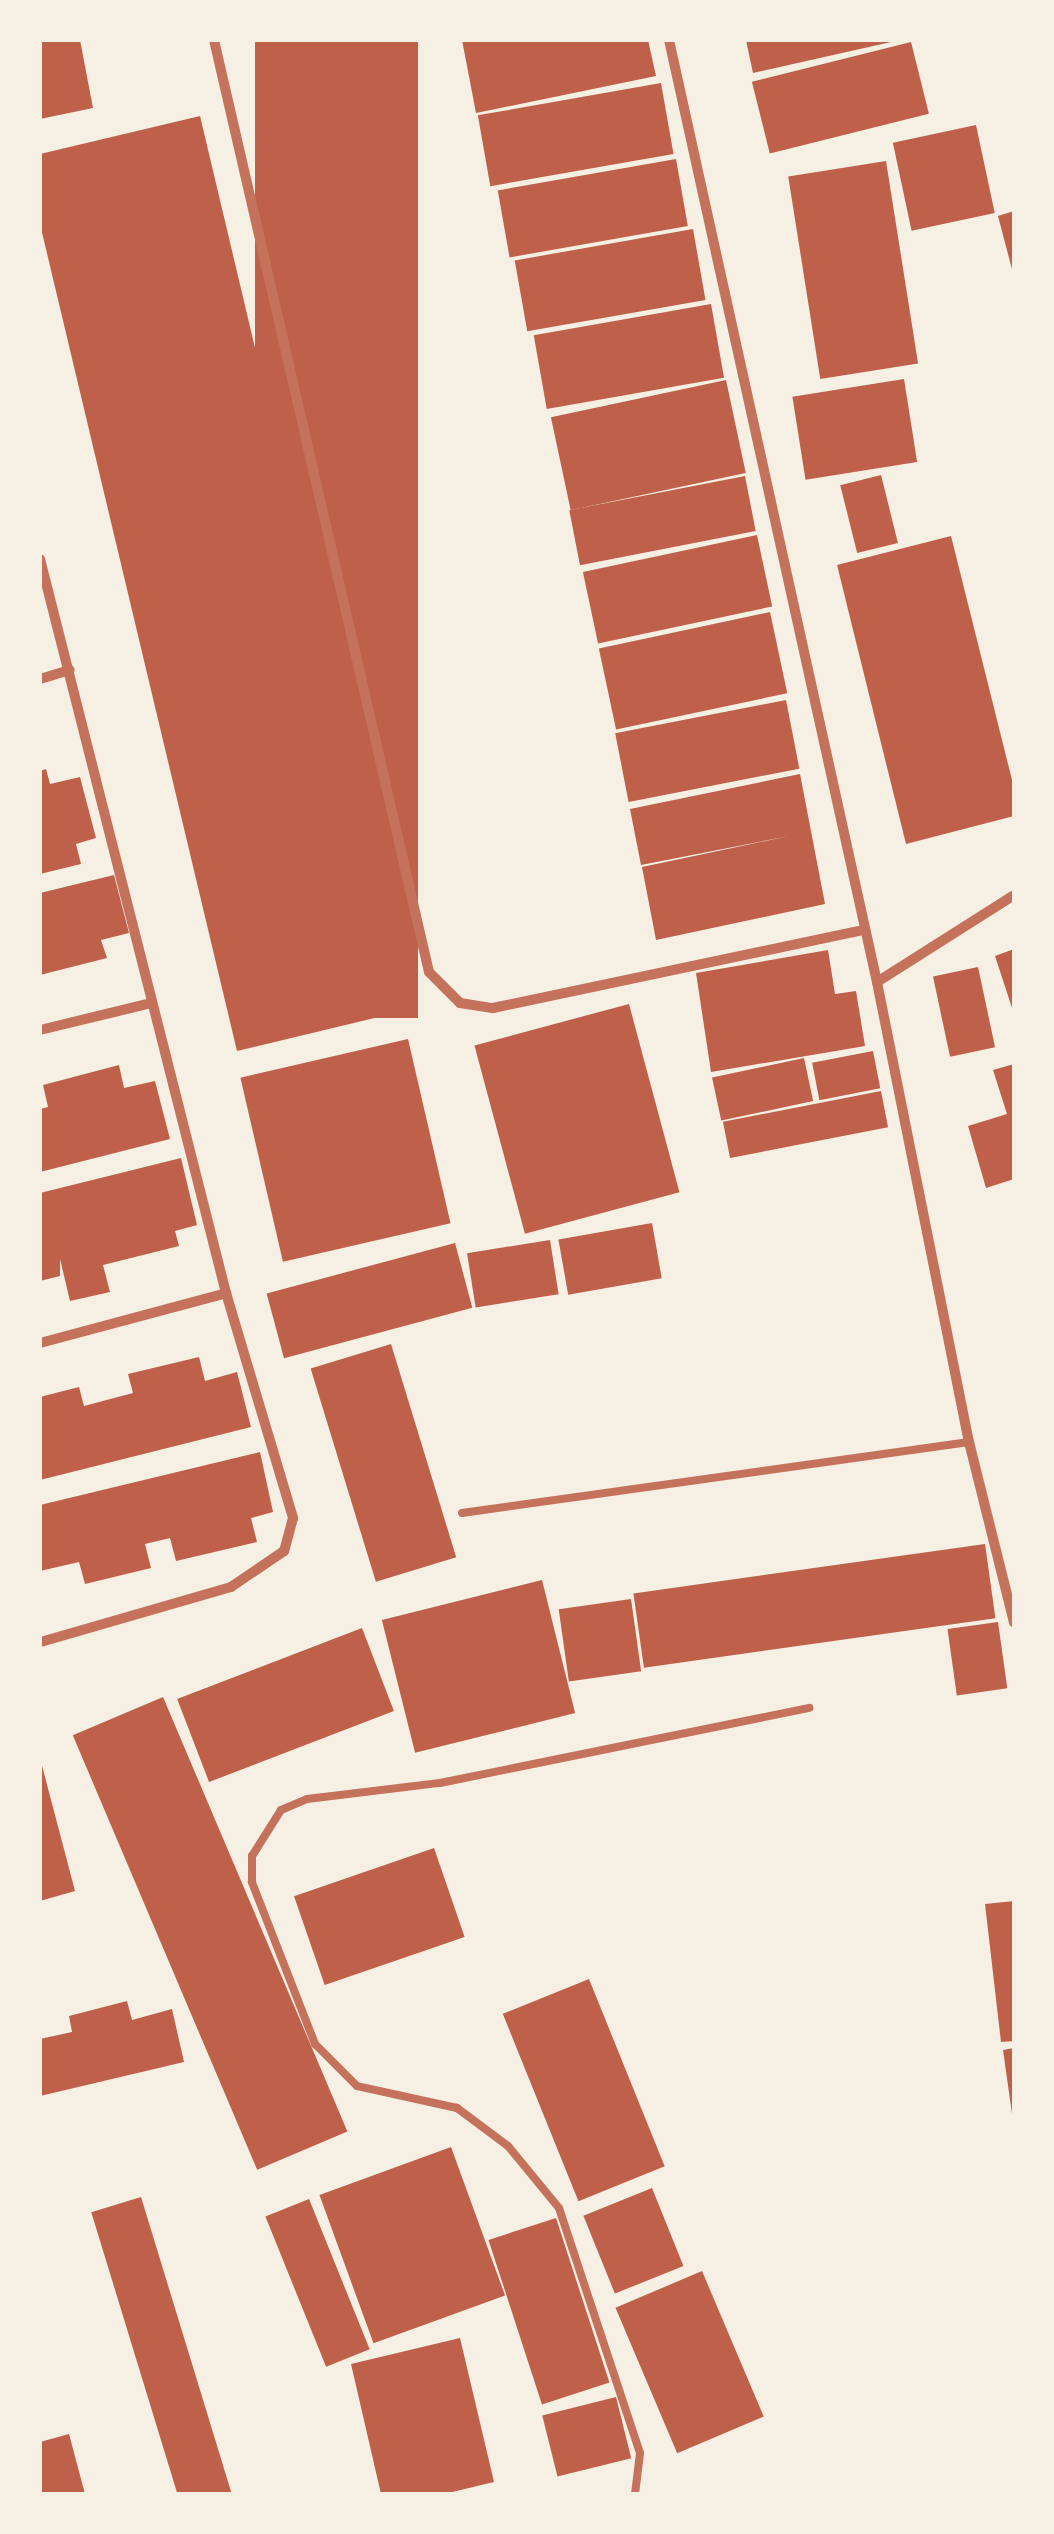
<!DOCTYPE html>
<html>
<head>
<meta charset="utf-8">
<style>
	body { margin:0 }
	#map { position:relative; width:1054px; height:2534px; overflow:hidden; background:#f6efe4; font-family:"Asap Condensed",sans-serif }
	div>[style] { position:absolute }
	.building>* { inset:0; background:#bf614a; transform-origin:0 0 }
	.service>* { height:8px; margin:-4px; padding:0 4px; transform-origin:4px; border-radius:4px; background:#c5725c }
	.minor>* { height:10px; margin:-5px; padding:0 5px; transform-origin:5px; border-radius:5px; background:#c5725c }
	span { translate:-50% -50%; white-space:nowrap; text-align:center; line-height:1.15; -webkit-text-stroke:9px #f6efe4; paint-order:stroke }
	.frame { position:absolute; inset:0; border:42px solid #f6efe4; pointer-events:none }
</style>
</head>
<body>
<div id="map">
	<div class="building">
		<i style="clip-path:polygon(40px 40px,80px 40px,93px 108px,40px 119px)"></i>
		<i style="left:255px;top:40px;width:163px;height:978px"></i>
		<i style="clip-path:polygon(462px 40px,648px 40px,656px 76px,476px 113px)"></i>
		<i style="clip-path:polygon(746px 40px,890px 40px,891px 42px,753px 73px)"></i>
		<i style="left:911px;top:42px;width:74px;height:164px;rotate:76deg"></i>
		<i style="left:661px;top:83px;width:72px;height:186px;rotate:80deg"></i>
		<i style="clip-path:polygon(200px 116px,412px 1009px,237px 1051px,40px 224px,40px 154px)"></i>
		<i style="left:976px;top:125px;width:90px;height:85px;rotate:78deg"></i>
		<i style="left:676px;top:159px;width:68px;height:181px;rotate:80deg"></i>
		<i style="left:886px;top:161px;width:205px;height:99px;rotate:81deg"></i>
		<i style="clip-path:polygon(1014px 211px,1014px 273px,1013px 273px,998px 216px)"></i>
		<i style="left:693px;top:229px;width:72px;height:181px;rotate:80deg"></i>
		<i style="left:711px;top:304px;width:75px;height:180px;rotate:80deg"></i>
		<i style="left:904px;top:379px;width:84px;height:113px;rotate:81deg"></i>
		<i style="left:726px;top:380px;width:95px;height:179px;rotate:78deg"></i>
		<i style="left:881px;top:475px;width:70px;height:42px;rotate:76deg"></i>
		<i style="left:745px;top:476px;width:56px;height:179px;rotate:79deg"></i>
		<i style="left:757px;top:535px;width:73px;height:178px;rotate:78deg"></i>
		<i style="clip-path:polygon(951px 536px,1014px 788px,1014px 816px,906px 844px,837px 565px)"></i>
		<i style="left:770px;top:612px;width:83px;height:175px;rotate:78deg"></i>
		<i style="left:786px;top:700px;width:70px;height:174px;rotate:79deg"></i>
		<i style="clip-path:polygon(46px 769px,50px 784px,80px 777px,96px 838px,76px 844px,81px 864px,40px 874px,40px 771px)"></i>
		<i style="clip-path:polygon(800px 774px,825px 904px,656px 940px,642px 867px,789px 836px,641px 865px,630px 809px)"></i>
		<i style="clip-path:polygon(114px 875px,129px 933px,101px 940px,107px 958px,40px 975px,40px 893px)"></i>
		<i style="clip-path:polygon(1014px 949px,1014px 1011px,1013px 1011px,995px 956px)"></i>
		<i style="clip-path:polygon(828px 950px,835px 994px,856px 991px,865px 1046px,711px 1072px,696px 973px)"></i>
		<i style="left:978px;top:967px;width:82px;height:46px;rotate:78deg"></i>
		<i style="left:629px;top:1004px;width:195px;height:160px;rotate:75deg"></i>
		<i style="left:408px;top:1039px;width:189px;height:172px;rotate:77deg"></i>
		<i style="left:873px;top:1051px;width:38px;height:62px;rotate:79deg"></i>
		<i style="left:804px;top:1058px;width:44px;height:94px;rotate:78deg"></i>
		<i style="clip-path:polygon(1014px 1064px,1014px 1179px,986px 1188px,968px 1126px,1007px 1114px,993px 1070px)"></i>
		<i style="clip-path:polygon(119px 1065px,124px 1088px,155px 1081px,170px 1139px,40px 1172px,40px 1109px,48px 1107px,43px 1085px)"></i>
		<i style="left:881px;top:1091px;width:37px;height:161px;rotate:79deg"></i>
		<i style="clip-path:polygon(181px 1158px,197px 1225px,175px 1231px,179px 1246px,103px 1265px,110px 1292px,70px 1301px,60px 1259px,60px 1276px,40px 1281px,40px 1193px)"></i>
		<i style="left:652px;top:1223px;width:56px;height:95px;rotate:80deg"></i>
		<i style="left:550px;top:1240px;width:55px;height:84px;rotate:81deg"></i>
		<i style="left:455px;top:1243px;width:67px;height:195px;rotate:75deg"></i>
		<i style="left:391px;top:1344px;width:223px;height:84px;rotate:73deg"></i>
		<i style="clip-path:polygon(199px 1357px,205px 1381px,237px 1372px,251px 1427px,40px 1480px,40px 1397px,79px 1387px,84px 1406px,133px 1393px,128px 1374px)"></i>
		<i style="clip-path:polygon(260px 1452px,273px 1512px,251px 1518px,257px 1542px,176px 1561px,170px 1538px,145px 1544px,151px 1568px,85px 1584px,79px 1562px,40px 1571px,40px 1505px)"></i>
		<i style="left:985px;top:1544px;width:75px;height:355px;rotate:82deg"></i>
		<i style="left:542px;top:1580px;width:137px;height:165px;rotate:76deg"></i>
		<i style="left:631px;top:1599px;width:73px;height:73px;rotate:82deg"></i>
		<i style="left:998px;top:1622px;width:67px;height:51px;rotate:82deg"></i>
		<i style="left:362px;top:1628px;width:89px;height:198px;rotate:69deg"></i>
		<i style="left:163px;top:1697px;width:472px;height:98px;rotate:67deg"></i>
		<i style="clip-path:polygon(40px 1758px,75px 1891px,40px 1901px)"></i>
		<i style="left:434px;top:1848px;width:94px;height:148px;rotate:71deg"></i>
		<i style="clip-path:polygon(1014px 1901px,1014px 2041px,1001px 2042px,985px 1904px)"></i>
		<i style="left:589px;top:1979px;width:202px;height:93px;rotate:68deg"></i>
		<i style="clip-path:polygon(127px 2001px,132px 2020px,172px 2009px,184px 2062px,40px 2096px,40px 2039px,72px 2032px,69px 2016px)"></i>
		<i style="clip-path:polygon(1014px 2048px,1014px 2113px,1012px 2114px,1003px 2050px)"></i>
		<i style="left:451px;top:2147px;width:158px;height:140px;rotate:70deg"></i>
		<i style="left:652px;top:2188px;width:84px;height:74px;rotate:68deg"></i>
		<i style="left:141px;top:2197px;width:311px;height:52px;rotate:73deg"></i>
		<i style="left:309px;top:2199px;width:162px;height:47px;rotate:68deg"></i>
		<i style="left:556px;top:2218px;width:173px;height:71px;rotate:72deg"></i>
		<i style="left:702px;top:2271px;width:158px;height:94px;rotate:67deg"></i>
		<i style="clip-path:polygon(460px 2338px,494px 2482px,444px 2494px,381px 2494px,351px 2364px)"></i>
		<i style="left:616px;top:2397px;width:63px;height:76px;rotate:76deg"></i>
		<i style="clip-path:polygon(69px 2434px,85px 2494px,40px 2494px,40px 2442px)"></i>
	</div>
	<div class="service">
		<i style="left:462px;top:1513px;width:512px;rotate:-7.97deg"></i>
		<i style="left:635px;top:2494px;width:41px;rotate:-83deg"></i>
		<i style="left:640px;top:2453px;width:258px;rotate:-108.3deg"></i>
		<i style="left:559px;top:2208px;width:80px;rotate:-129.4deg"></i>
		<i style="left:508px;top:2146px;width:64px;rotate:-143.3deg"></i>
		<i style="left:457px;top:2108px;width:102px;rotate:-167.6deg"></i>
		<i style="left:357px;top:2086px;width:59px;rotate:-135deg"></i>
		<i style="left:315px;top:2044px;width:174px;rotate:-111.3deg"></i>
		<i style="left:252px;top:1882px;width:26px;rotate:-90deg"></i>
		<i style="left:252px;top:1856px;width:54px;rotate:-57.8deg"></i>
		<i style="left:281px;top:1810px;width:28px;rotate:-23deg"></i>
		<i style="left:307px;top:1799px;width:134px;rotate:-6.9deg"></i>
		<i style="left:440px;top:1783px;width:377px;rotate:-11.5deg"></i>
	</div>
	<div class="minor">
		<i style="left:214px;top:40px;width:956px;rotate:77.01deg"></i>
		<i style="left:429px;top:972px;width:44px;rotate:45deg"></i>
		<i style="left:460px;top:1003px;width:33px;rotate:9deg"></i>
		<i style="left:493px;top:1008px;width:379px;rotate:-11.9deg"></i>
		<i style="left:669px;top:40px;width:965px;rotate:77.55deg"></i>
		<i style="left:877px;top:982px;width:469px;rotate:78.7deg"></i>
		<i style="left:969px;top:1442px;width:186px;rotate:76deg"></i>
		<i style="left:40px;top:559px;width:757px;rotate:75.78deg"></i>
		<i style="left:226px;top:1293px;width:235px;rotate:73.4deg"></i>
		<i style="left:293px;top:1518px;width:34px;rotate:105deg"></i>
		<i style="left:284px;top:1551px;width:64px;rotate:145.8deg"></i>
		<i style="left:231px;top:1587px;width:199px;rotate:163.9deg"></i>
		<i style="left:40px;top:679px;width:31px;rotate:-17deg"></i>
		<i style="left:877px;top:982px;width:162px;rotate:-32.4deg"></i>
		<i style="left:40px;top:1030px;width:115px;rotate:-13.6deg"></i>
		<i style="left:40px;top:1343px;width:193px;rotate:-15deg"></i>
	</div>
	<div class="frame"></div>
</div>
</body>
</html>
